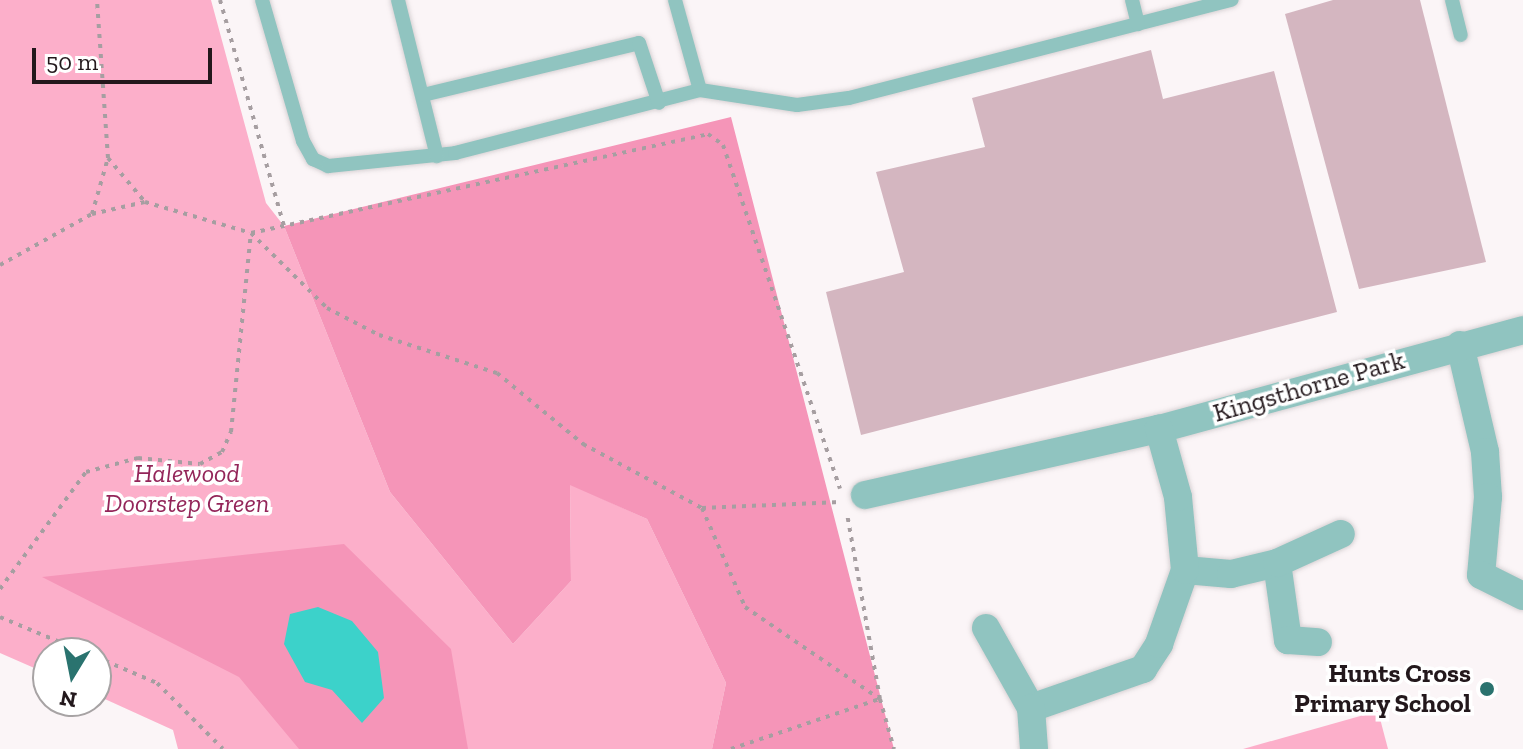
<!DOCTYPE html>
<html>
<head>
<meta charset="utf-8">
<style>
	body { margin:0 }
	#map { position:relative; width:1523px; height:749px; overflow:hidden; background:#fbf5f7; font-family:"Zilla Slab",serif }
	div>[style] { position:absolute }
	.green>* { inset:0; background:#fcafca }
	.forest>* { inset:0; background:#f595b8 }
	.water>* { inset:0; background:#3cd2ca }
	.building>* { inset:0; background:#d4b6c0 }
	.path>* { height:4px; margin-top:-2px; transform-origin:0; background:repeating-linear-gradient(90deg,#a69ea1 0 4px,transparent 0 10px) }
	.roads { filter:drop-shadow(0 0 2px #d8d2d4) drop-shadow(0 0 2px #d8d2d4) }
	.lane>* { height:14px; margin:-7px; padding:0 7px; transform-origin:7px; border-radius:7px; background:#90c4c0 }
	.street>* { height:28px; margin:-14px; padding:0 14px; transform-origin:14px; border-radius:14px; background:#90c4c0 }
	.dots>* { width:22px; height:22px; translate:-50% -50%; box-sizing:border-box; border:4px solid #fff; border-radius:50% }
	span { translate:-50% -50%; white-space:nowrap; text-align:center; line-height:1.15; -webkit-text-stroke:7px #fff; paint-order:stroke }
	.street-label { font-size:26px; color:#23181c }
	.park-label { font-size:26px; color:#932559; font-style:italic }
	.poi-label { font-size:26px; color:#23181c; font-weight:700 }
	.right { translate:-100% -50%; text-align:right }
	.north { position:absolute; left:32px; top:637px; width:80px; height:80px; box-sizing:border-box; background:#fff; border:2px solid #a7a3a4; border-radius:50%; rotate:190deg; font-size:22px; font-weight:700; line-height:32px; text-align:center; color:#23181c }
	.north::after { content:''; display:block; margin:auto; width:28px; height:36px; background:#2a736f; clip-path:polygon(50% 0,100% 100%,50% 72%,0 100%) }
	.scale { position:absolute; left:32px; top:48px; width:180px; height:36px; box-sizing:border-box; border:4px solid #23181c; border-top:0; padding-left:10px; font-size:24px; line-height:28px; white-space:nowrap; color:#23181c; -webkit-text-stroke:6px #fff; paint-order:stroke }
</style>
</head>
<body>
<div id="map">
	<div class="green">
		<i style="clip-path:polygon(0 0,211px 0,266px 203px,284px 226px,390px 492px,513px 644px,571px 581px,570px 484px,647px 519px,726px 683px,712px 749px,178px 749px,173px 730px,96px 695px,96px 653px,48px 653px,48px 674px,0 653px)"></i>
		<i style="clip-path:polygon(1378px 711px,1388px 749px,1243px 749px)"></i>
	</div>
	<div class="forest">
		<i style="clip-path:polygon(731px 117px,894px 749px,712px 749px,726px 683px,647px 519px,570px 485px,571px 581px,513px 644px,390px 492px,284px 226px)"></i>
		<i style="clip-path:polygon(344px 544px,451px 649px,468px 749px,299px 749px,239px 677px,42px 577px)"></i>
	</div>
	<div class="water">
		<i style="clip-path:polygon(318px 607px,352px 621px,378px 652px,384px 698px,362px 723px,332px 690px,305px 682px,284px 644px,290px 614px)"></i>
	</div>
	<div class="building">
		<i style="clip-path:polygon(1333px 0,1420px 0,1486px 262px,1359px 289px,1285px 14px)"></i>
		<i style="clip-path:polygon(1151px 50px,1163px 99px,1274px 71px,1337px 312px,861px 435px,826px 292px,904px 272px,876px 172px,985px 147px,972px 98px)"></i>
	</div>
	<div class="path">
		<i style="left:220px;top:0;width:235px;rotate:74.2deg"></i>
		<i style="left:108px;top:158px;width:57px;rotate:49.9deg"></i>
		<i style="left:92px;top:214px;width:58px;rotate:-74.1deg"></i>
		<i style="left:108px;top:158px;width:158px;rotate:-94deg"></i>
		<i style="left:251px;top:233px;width:468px;rotate:-12.2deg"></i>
		<i style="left:708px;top:134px;width:19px;rotate:36deg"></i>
		<i style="left:723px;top:145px;width:363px;rotate:71.2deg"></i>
		<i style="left:0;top:265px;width:105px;rotate:-29deg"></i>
		<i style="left:92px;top:214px;width:54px;rotate:-12.8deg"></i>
		<i style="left:145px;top:202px;width:110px;rotate:16.3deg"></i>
		<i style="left:251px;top:233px;width:107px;rotate:44.6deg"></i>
		<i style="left:327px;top:308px;width:59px;rotate:27.4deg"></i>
		<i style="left:379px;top:335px;width:124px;rotate:17.9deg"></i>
		<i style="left:497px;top:373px;width:112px;rotate:39.5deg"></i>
		<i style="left:583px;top:444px;width:135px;rotate:28.3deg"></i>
		<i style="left:702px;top:508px;width:108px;rotate:66.5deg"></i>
		<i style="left:745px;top:607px;width:163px;rotate:34.3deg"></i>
		<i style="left:880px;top:699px;width:52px;rotate:74.4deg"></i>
		<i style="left:702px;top:508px;width:138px;rotate:-2.5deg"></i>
		<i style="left:0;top:589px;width:145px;rotate:-53.7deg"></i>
		<i style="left:86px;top:472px;width:54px;rotate:-15.1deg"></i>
		<i style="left:138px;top:458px;width:62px;rotate:5.5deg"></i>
		<i style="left:200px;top:464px;width:25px;rotate:-29deg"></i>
		<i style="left:222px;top:452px;width:22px;rotate:-66deg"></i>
		<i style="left:231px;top:432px;width:200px;rotate:-84.3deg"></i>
		<i style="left:0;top:617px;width:93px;rotate:22.7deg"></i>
		<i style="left:96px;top:657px;width:66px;rotate:23.1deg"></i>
		<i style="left:157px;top:683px;width:93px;rotate:45deg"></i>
		<i style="left:731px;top:749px;width:157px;rotate:-18.6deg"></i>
		<i style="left:880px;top:699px;width:189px;rotate:-100.1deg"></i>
	</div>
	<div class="roads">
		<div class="lane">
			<i style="left:262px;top:0;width:147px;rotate:73.8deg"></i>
			<i style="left:303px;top:141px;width:21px;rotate:61deg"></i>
			<i style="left:313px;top:159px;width:17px;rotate:25deg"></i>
			<i style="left:328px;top:166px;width:128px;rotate:-5.8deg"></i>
			<i style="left:455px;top:153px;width:253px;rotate:-14.4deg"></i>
			<i style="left:700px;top:90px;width:98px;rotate:8.8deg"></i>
			<i style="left:797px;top:105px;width:52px;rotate:-7.7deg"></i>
			<i style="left:849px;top:98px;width:395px;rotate:-14.4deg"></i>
			<i style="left:398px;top:0;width:161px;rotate:76deg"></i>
			<i style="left:675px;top:0;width:93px;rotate:74.5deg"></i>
			<i style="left:1132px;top:0;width:25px;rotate:76deg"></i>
			<i style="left:1452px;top:0;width:36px;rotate:76deg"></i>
			<i style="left:423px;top:95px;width:222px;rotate:-13.5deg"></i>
			<i style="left:639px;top:43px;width:63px;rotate:71.6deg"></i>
		</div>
		<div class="street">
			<i style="left:1460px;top:345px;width:110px;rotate:76.8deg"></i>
			<i style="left:1485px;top:452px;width:45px;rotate:86.2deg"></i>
			<i style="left:1488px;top:497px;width:78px;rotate:95.1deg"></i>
			<i style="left:1481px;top:575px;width:47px;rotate:26.6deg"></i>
			<i style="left:865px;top:495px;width:301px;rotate:-12.7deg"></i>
			<i style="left:1159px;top:429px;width:377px;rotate:-15.2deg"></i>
			<i style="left:1277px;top:563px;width:78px;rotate:81.9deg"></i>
			<i style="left:1288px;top:640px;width:30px;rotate:4deg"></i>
			<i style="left:1185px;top:570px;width:46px;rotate:5deg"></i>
			<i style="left:1231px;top:574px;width:47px;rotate:-13.4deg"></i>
			<i style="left:1277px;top:563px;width:70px;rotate:-24.4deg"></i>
			<i style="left:986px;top:628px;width:92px;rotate:60.6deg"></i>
			<i style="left:1031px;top:708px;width:119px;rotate:-19.2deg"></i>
			<i style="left:1143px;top:669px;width:30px;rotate:-57deg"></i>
			<i style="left:1159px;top:644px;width:78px;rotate:-70.6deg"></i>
			<i style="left:1185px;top:570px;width:73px;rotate:-95.5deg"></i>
			<i style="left:1178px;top:497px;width:71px;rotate:-105.6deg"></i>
			<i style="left:1031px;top:708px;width:41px;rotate:85.8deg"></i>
		</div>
	</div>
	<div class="dots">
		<i style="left:1487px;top:689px;background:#2a736f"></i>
	</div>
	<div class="street-label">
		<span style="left:1309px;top:387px;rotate:-16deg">Kingsthorne Park</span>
	</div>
	<div class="park-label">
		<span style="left:187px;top:489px">Halewood<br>Doorstep Green</span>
	</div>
	<div class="poi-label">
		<span class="right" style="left:1471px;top:689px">Hunts Cross<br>Primary School</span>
	</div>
	<div class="north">N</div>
	<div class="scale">50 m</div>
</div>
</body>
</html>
